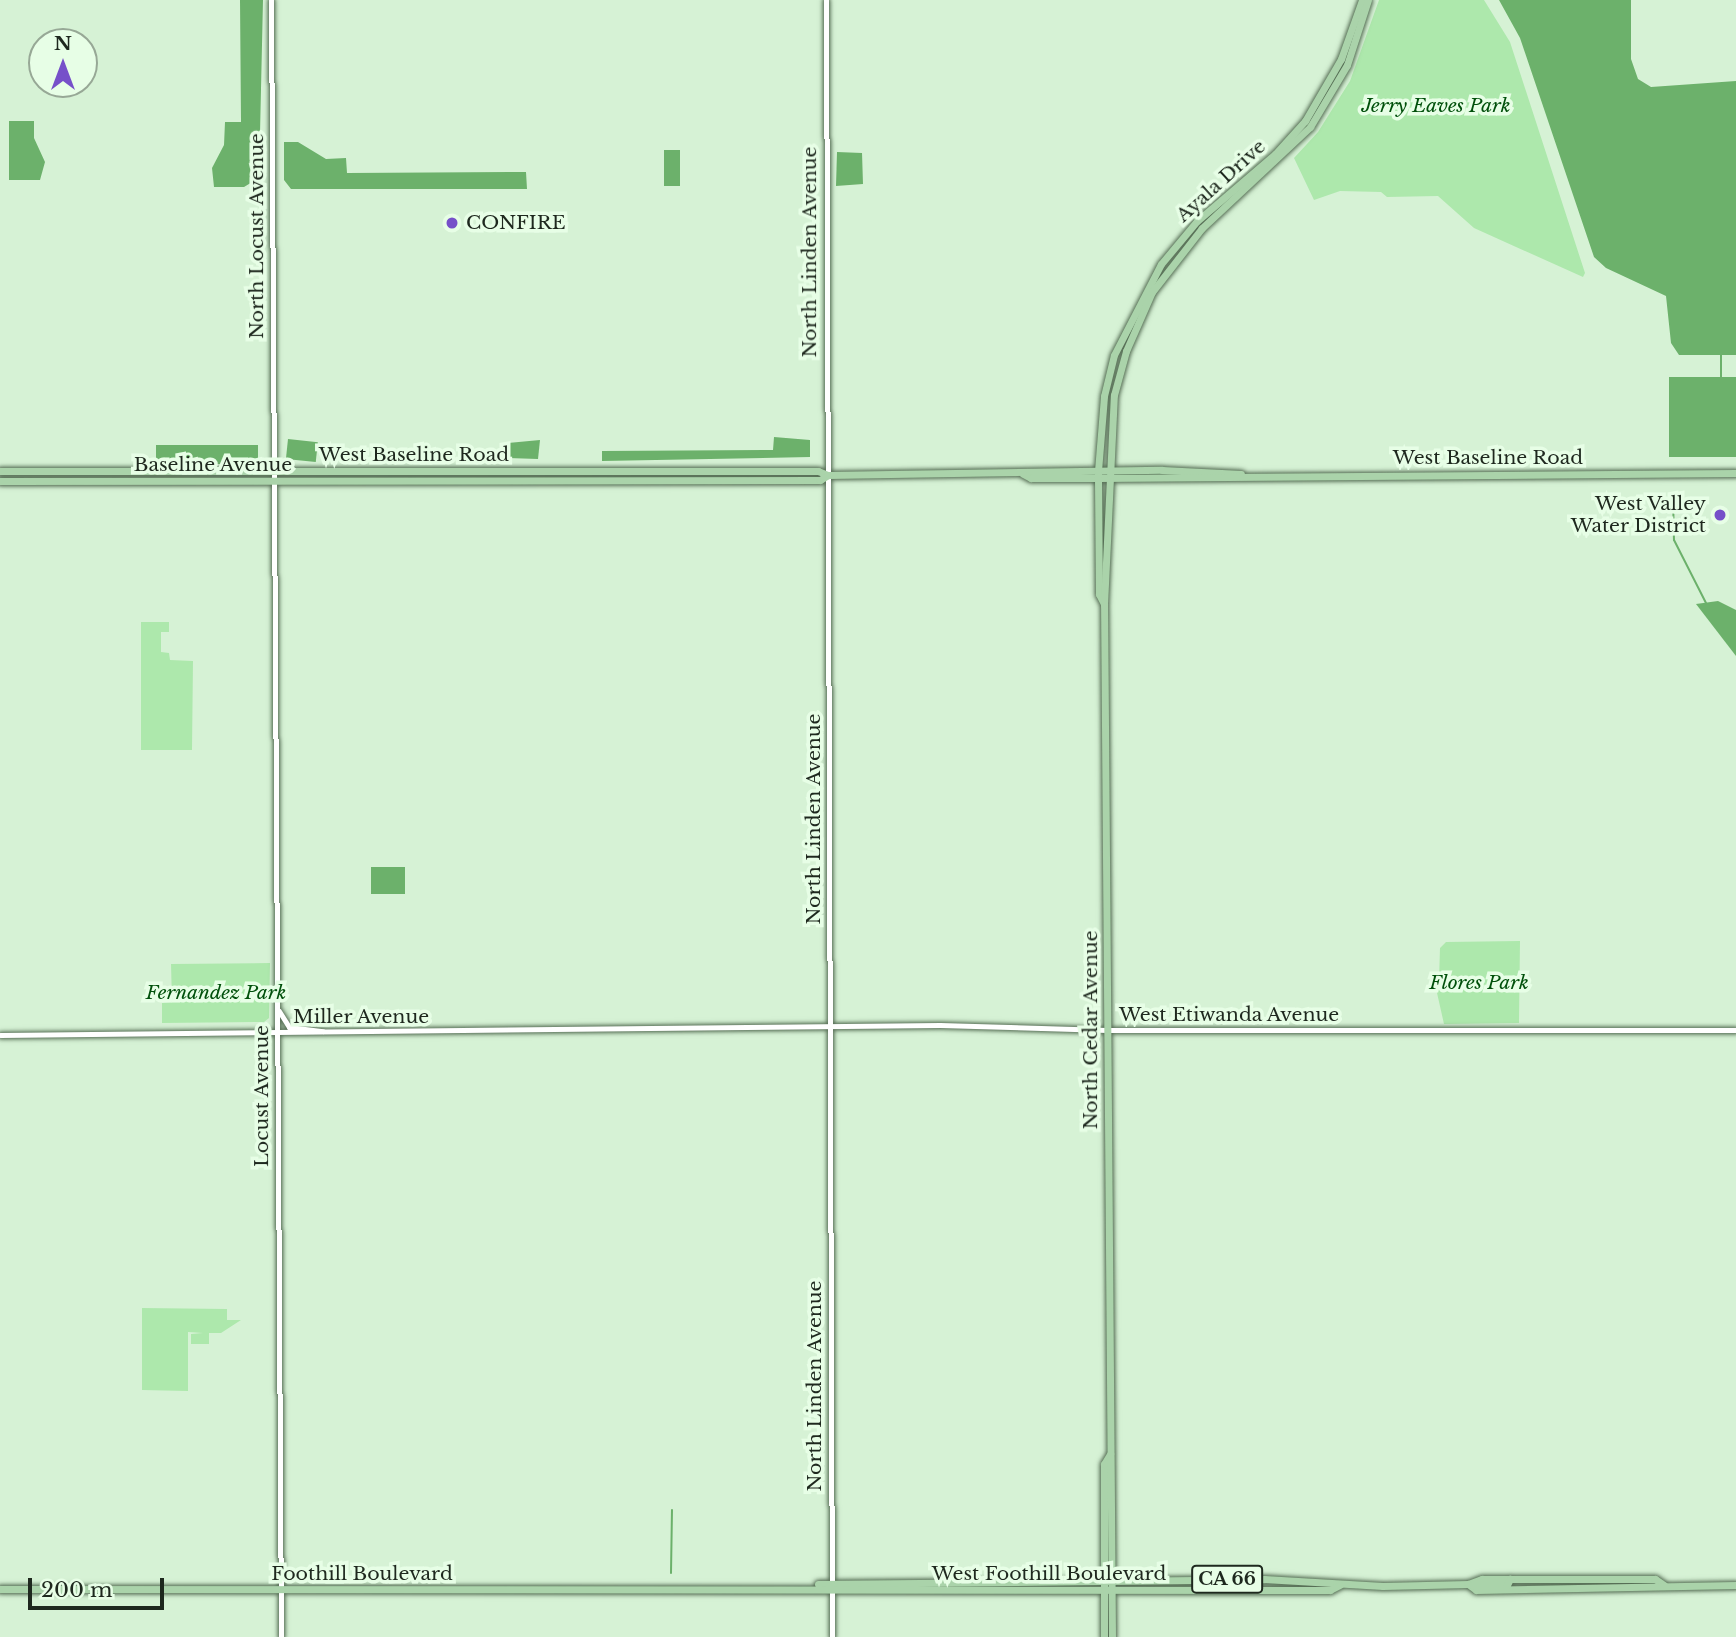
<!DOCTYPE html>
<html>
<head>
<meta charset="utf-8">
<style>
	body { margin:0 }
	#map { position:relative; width:1736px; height:1637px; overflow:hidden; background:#d6f2d5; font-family:"Libre Baskerville",serif }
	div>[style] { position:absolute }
	.green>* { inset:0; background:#ade8ac }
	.water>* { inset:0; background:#6cb16b; transform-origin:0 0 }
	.stream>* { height:2px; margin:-1px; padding:0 1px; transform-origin:1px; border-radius:1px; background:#6cb16b }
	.roads { filter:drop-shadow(0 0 2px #566e55) drop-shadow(0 0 2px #566e55) }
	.minor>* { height:5px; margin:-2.5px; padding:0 2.5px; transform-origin:2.5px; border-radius:2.5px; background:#fff }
	.major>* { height:7px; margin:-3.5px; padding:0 3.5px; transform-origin:3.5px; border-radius:3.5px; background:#aad3aa }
	.dots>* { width:19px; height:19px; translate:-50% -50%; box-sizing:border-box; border:4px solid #e7fee6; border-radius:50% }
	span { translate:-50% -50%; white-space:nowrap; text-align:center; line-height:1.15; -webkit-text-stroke:7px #e7fee6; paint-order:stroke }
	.shield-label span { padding:2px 5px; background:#e7fee6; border:2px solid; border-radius:5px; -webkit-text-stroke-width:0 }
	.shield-label { font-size:18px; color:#1e281e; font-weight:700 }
	.park-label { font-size:19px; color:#00500b; font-style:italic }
	.street-label { font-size:19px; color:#1e281e }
	.poi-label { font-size:19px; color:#1e281e }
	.left { translate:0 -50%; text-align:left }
	.right { translate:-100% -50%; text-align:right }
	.north { position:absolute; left:28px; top:28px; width:70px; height:70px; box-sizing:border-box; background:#e7fee6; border:2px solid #97a896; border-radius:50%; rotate:0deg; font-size:19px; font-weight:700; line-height:28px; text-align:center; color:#1e281e }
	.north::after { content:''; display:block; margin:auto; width:24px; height:32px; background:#7650c9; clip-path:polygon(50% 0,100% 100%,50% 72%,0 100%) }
	.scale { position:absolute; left:28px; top:1578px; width:136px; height:32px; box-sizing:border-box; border:4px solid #1e281e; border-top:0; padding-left:9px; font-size:21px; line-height:24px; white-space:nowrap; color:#1e281e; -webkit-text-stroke:5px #e7fee6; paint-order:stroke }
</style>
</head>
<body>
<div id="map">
	<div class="green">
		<i style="clip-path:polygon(1379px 0,1484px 0,1510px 42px,1585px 273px,1583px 277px,1474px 228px,1438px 196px,1387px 197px,1381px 192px,1340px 191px,1314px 200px,1294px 158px,1318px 132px,1350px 81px)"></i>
		<i style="clip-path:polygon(141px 622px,169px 622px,169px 632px,161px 632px,161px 652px,169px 653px,170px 660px,193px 661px,192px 750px,141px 750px)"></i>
		<i style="clip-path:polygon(1520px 941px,1519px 1023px,1444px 1024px,1435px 984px,1439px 981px,1440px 948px,1446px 942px)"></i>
		<i style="clip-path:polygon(270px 963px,269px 1018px,264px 1022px,162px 1023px,162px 1003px,172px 1002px,171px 964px)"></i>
		<i style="clip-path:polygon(142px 1308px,227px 1309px,227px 1320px,241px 1320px,221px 1333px,209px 1333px,209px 1344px,191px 1344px,191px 1334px,203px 1333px,188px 1332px,188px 1391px,142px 1390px)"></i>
	</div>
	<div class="water">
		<i style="clip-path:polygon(240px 0,263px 0,259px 178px,244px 187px,214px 187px,212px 168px,224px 145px,225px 122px,241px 122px)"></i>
		<i style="clip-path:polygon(1499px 0,1631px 0,1631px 59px,1638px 79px,1651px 87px,1736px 81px,1736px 355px,1679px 355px,1671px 343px,1666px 296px,1606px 268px,1594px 257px,1520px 38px)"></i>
		<i style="clip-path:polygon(9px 121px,34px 121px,34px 138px,45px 162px,40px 180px,9px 180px)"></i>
		<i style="clip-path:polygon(284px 142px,298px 142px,326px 159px,346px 158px,347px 173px,526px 172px,527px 189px,291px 189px,284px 180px)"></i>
		<i style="left:664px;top:150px;width:16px;height:36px"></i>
		<i style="clip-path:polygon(837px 152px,862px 153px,863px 184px,836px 186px)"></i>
		<i style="left:1736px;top:377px;width:80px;height:67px;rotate:90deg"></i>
		<i style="clip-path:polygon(774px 437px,810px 440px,810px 457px,602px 461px,602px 451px,773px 450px)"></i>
		<i style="left:288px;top:439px;width:30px;height:20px;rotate:6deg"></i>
		<i style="clip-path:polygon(540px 440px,538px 459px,505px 458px,507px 443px)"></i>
		<i style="left:156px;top:445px;width:102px;height:19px"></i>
		<i style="clip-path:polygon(1718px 601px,1736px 610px,1736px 656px,1696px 604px)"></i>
		<i style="left:371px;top:867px;width:34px;height:27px"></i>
	</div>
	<div class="stream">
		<i style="left:1721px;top:355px;width:22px;rotate:90deg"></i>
		<i style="left:1673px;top:497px;width:43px;rotate:88.7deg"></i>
		<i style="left:1674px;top:540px;width:71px;rotate:63.1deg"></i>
		<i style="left:671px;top:1573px;width:63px;rotate:-89.1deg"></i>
	</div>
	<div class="roads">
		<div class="minor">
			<i style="left:271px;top:0;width:1637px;rotate:89.65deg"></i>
			<i style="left:826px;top:0;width:1637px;rotate:89.79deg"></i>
			<i style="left:279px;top:1011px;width:19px;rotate:58deg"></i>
			<i style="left:289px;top:1027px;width:34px;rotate:7deg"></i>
			<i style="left:0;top:1035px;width:940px;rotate:-0.61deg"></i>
			<i style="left:940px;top:1025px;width:167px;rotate:1.7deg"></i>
			<i style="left:1107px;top:1030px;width:629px"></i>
		</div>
		<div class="major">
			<i style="left:0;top:471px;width:818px"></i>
			<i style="left:818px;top:471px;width:11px;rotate:22deg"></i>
			<i style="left:828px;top:475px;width:334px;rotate:-0.9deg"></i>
			<i style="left:1162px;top:470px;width:79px;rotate:2.9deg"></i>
			<i style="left:1023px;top:474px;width:9px;rotate:27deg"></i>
			<i style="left:1031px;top:478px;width:67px"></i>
			<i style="left:1098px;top:478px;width:638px;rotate:-0.45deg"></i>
			<i style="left:0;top:481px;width:820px;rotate:-0.07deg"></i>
			<i style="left:820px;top:480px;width:9px;rotate:-32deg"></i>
			<i style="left:1104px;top:604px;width:11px;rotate:-117deg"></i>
			<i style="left:1099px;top:594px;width:123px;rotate:-90.5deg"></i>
			<i style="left:1098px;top:471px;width:75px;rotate:-85.4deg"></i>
			<i style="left:1104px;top:396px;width:42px;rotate:-76.3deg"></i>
			<i style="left:1114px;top:355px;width:102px;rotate:-62.7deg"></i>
			<i style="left:1161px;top:264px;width:56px;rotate:-50.1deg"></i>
			<i style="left:1197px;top:221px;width:103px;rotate:-40.7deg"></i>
			<i style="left:1275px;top:154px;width:45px;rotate:-47.7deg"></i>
			<i style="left:1305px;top:121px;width:72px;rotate:-59.9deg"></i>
			<i style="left:1341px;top:59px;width:63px;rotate:-70.4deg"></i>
			<i style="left:818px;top:1584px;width:446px;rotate:-0.6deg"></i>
			<i style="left:1264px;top:1579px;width:119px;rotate:3.4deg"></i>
			<i style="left:1383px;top:1586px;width:85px;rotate:-1.3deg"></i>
			<i style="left:1468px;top:1584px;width:15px;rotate:-20deg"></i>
			<i style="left:1482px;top:1579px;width:173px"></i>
			<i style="left:1655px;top:1579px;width:11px;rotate:34deg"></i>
			<i style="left:1468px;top:1584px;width:10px;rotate:37deg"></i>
			<i style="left:1476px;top:1590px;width:260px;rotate:-1.1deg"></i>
			<i style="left:1472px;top:1585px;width:35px"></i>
			<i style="left:1507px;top:1585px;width:7px;rotate:-63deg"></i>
			<i style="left:0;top:1589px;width:1299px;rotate:0.04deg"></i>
			<i style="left:1299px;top:1590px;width:31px"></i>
			<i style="left:1330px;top:1590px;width:11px;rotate:-27deg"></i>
			<i style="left:1205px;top:1589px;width:34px;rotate:-7deg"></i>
			<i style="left:1239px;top:1585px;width:9px;rotate:-41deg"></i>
			<i style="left:1104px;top:1637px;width:173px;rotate:-90deg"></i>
			<i style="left:1104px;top:1464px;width:12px;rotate:-59deg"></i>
			<i style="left:1112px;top:1637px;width:1032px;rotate:-90.44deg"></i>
			<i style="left:1104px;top:605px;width:210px;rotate:-87.3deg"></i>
			<i style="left:1114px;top:395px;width:46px;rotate:-74.7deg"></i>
			<i style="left:1126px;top:351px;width:64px;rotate:-66.2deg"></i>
			<i style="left:1152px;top:292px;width:81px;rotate:-52deg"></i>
			<i style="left:1202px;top:228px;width:148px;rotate:-43.1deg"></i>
			<i style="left:1310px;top:127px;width:72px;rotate:-59.2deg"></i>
			<i style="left:1347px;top:65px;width:68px;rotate:-72.1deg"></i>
		</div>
	</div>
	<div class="dots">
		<i style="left:452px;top:223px;background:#7650c9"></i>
		<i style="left:1720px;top:515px;background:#7650c9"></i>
	</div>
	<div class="shield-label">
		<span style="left:1227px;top:1579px">CA 66</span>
	</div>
	<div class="park-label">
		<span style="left:1436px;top:106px">Jerry Eaves Park</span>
		<span style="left:1479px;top:983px">Flores Park</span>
		<span style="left:216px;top:993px">Fernandez Park</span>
	</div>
	<div class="street-label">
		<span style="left:1221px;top:181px;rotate:-42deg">Ayala Drive</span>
		<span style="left:257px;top:236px;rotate:-90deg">North Locust Avenue</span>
		<span style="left:810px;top:252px;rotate:-90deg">North Linden Avenue</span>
		<span style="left:414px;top:455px">West Baseline Road</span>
		<span style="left:1488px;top:458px">West Baseline Road</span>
		<span style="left:213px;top:465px">Baseline Avenue</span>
		<span style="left:814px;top:819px;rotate:-90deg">North Linden Avenue</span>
		<span style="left:1229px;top:1015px">West Etiwanda Avenue</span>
		<span style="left:361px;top:1017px">Miller Avenue</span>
		<span style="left:1091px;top:1030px;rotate:-90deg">North Cedar Avenue</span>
		<span style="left:262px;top:1096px;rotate:-90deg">Locust Avenue</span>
		<span style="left:815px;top:1386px;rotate:-90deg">North Linden Avenue</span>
		<span style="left:362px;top:1574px">Foothill Boulevard</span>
		<span style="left:1049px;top:1574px">West Foothill Boulevard</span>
	</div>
	<div class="poi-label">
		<span class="left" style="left:466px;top:223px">CONFIRE</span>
		<span class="right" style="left:1706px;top:515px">West Valley<br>Water District</span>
	</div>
	<div class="north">N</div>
	<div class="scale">200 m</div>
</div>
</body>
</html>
